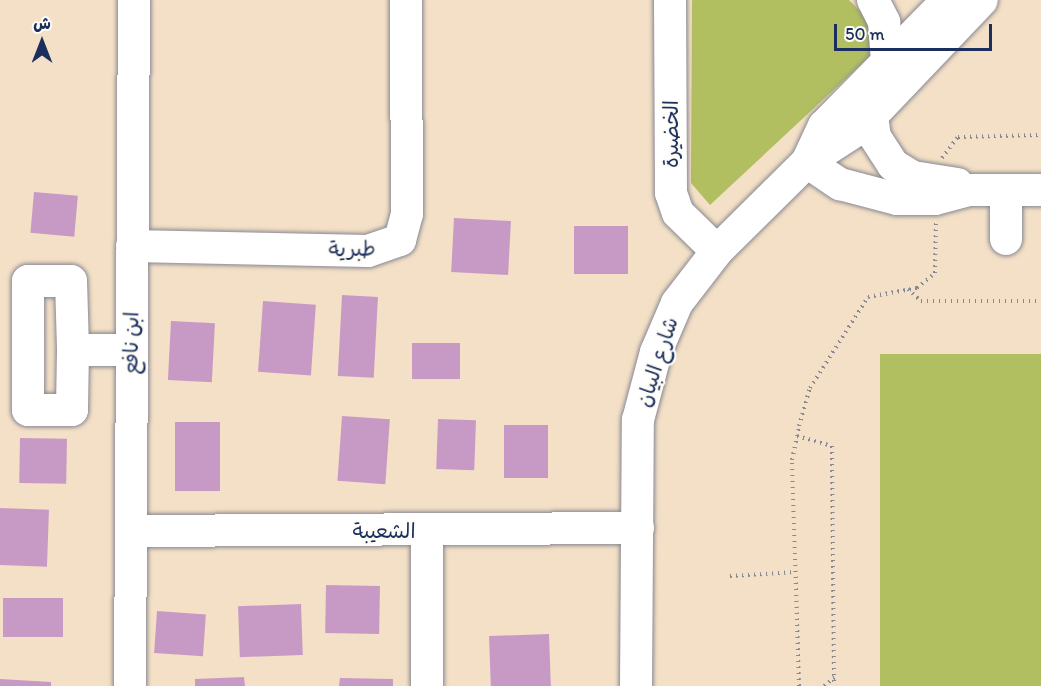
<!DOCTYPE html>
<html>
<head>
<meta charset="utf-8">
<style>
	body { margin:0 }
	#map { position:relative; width:1041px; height:686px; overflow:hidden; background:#f4e0c6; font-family:Itim,"Playpen Sans Arabic",sans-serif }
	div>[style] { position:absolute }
	.green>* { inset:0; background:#b1bf61; transform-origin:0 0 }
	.building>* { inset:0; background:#c79ac6; transform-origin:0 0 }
	.path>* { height:4px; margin-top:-2px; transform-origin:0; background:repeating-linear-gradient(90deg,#888892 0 1.5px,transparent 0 6px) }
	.roads { filter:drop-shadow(0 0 2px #888892) drop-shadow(0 0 2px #888892) }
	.minor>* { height:32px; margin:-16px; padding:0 16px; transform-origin:16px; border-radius:16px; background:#fff }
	span { translate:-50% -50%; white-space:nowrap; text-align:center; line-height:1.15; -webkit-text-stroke:4.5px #fdfcf7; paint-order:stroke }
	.street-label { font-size:21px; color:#1b2f5e }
	.north { position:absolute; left:12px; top:12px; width:60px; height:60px; -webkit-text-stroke:4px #fdfcf7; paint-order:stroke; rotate:0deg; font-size:16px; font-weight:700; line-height:24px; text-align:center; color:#1b2f5e }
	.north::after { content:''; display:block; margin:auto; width:21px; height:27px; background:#1b2f5e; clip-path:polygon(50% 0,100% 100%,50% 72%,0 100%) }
	.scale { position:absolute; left:834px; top:24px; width:158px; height:27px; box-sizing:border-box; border:3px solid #1b2f5e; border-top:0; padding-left:8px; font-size:18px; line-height:21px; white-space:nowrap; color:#1b2f5e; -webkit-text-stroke:4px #fdfcf7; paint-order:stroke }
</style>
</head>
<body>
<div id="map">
	<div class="green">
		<i style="clip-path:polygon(692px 0,849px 0,870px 21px,872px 54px,710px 205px,691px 183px)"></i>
		<i style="left:880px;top:354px;width:161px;height:332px"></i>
	</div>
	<div class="building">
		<i style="left:34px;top:192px;width:44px;height:41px;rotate:5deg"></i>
		<i style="left:454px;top:218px;width:57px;height:54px;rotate:3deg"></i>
		<i style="left:574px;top:226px;width:54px;height:48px"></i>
		<i style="left:342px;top:295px;width:36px;height:81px;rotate:3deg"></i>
		<i style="left:263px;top:301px;width:53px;height:71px;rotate:4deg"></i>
		<i style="left:171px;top:321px;width:44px;height:59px;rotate:3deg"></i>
		<i style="left:412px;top:343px;width:48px;height:36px"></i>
		<i style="left:342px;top:416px;width:48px;height:65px;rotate:4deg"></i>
		<i style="left:438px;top:419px;width:38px;height:50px;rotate:2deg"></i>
		<i style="left:175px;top:422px;width:45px;height:69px"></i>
		<i style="left:504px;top:425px;width:44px;height:53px"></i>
		<i style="left:20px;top:438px;width:47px;height:45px;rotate:1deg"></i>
		<i style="left:0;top:508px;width:49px;height:57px;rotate:2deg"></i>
		<i style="left:326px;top:585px;width:54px;height:48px;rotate:1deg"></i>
		<i style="left:3px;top:598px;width:60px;height:39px"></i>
		<i style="left:301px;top:604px;width:51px;height:63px;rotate:88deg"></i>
		<i style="left:157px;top:611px;width:49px;height:42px;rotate:4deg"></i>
		<i style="left:549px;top:634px;width:52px;height:60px;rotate:88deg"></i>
		<i style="clip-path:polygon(244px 677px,245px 686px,195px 686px,195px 679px)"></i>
		<i style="clip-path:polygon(340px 678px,393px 679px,393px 686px,339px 686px)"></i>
		<i style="clip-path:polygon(0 679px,51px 682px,51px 686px,0 686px)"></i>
	</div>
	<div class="path">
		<i style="left:942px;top:158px;width:26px;rotate:-53deg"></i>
		<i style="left:958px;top:137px;width:83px;rotate:-1.4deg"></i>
		<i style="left:908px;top:289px;width:18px;rotate:43deg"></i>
		<i style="left:921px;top:301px;width:120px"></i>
		<i style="left:797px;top:436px;width:36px;rotate:16deg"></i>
		<i style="left:832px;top:446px;width:240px;rotate:89.5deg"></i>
		<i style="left:730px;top:576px;width:65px;rotate:-3.5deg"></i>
		<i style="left:799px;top:686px;width:226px;rotate:-91.8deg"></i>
		<i style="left:792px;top:460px;width:35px;rotate:-78deg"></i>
		<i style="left:799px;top:426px;width:40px;rotate:-74deg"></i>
		<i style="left:810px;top:388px;width:108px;rotate:-57.5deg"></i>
		<i style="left:868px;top:297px;width:50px;rotate:-10.4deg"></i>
		<i style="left:917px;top:288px;width:23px;rotate:-40deg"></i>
		<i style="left:935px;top:273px;width:50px;rotate:-88.9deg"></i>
		<i style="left:824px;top:686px;width:14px;rotate:-39deg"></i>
	</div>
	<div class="roads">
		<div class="minor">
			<i style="left:670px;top:0;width:193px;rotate:89.7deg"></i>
			<i style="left:671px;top:193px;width:21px;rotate:71deg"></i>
			<i style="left:678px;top:213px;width:54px;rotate:44.3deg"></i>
			<i style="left:873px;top:0;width:25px;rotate:63deg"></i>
			<i style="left:884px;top:22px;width:40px;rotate:85.7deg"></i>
			<i style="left:872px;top:116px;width:21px;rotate:82deg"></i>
			<i style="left:875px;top:137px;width:33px;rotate:57deg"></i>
			<i style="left:893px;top:165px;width:23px;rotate:31deg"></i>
			<i style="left:913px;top:177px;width:45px;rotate:9deg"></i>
			<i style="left:807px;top:162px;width:40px;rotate:34deg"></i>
			<i style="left:840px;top:184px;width:59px;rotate:14.7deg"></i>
			<i style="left:897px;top:199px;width:38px"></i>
			<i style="left:935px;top:199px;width:34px;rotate:-15deg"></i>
			<i style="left:968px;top:190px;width:73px"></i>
			<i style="left:807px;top:162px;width:40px;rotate:-65deg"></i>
			<i style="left:824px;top:126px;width:177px;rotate:-45.5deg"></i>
			<i style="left:1006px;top:190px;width:49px;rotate:90deg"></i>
			<i style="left:132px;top:246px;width:236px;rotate:1.2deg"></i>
			<i style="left:368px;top:251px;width:34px;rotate:-19deg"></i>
			<i style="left:400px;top:240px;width:27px;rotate:-75deg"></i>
			<i style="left:407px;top:214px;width:214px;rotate:-90.3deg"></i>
			<i style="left:73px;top:350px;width:60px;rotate:91deg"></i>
			<i style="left:72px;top:410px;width:44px;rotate:180deg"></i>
			<i style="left:28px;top:410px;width:129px;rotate:-90deg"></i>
			<i style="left:28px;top:281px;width:43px"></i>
			<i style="left:71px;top:281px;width:69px;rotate:88.3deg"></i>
			<i style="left:73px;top:350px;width:57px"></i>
			<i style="left:131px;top:531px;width:507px;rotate:-0.34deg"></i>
			<i style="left:427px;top:531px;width:155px;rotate:90deg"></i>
			<i style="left:130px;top:686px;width:686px;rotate:-89.67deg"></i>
			<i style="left:636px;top:686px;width:266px;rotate:-89.6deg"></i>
			<i style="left:638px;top:420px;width:70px;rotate:-75.2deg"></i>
			<i style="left:656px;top:352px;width:53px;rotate:-66.8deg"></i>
			<i style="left:677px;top:303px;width:66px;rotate:-52.4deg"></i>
			<i style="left:717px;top:251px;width:127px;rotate:-44.7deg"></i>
			<i style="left:807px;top:162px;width:64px;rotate:-32.9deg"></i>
			<i style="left:861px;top:127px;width:175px;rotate:-46.4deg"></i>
		</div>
	</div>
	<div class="street-label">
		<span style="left:671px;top:134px;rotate:-90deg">الخضيرة</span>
		<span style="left:352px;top:249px;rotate:-1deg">طبرية</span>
		<span style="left:131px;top:343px;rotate:-89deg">ابن نافع</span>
		<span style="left:657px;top:362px;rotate:-72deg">شارع البيان</span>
		<span style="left:384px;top:531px">الشعيبة</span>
	</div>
	<div class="north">ش</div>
	<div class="scale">50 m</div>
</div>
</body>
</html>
